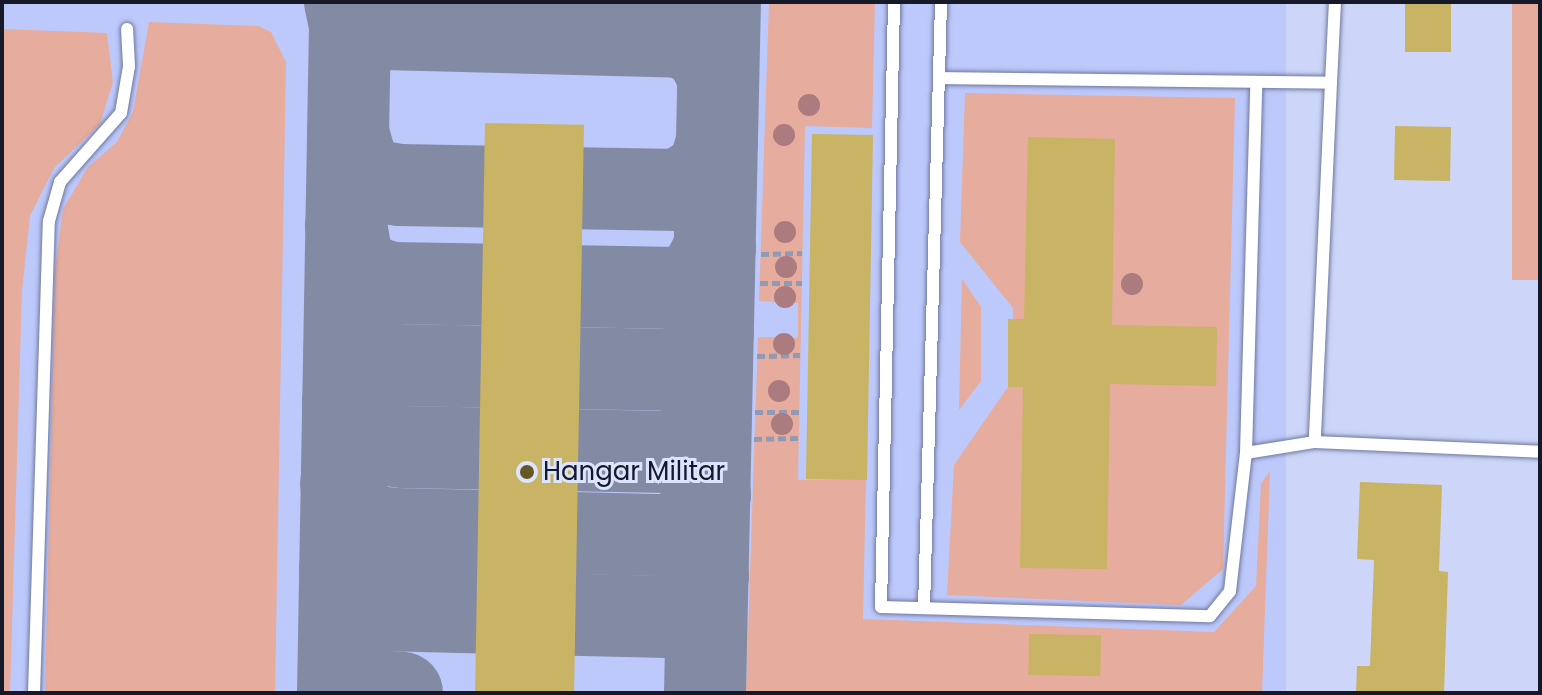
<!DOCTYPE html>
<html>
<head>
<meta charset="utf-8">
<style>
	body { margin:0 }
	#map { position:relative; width:1542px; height:695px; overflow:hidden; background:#cdd6f8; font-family:Poppins,sans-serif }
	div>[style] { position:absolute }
	.built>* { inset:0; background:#bdc9fb; transform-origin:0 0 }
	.green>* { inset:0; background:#e6ac9e; transform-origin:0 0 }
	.taxiway>* { height:82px; margin:-41px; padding:0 41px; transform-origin:41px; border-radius:41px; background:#828aa4 }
	.building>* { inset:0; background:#c9b364; transform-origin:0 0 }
	.path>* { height:5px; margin-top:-2.5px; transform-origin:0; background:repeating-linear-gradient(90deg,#9199b4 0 8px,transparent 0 12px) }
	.roads { filter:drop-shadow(0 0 2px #6f789f) drop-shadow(0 0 2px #6f789f) }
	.lane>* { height:12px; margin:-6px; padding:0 6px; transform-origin:6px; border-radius:6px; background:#fff }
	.trees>* { width:22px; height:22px; margin:-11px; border-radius:50%; background:#ab7b7f }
	.dots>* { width:22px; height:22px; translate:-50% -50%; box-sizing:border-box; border:4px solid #dce3fd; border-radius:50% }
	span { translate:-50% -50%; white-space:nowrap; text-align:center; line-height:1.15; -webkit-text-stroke:6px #dce3fd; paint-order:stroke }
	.poi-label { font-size:26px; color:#151928 }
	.left { translate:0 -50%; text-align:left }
	.frame { position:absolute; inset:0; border:4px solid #151928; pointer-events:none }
</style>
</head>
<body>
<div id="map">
	<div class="built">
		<i style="left:2px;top:2px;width:1284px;height:691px"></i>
	</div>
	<div class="green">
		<i style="clip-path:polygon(769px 2px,875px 2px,872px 128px,805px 126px,798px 480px,866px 479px,863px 619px,1214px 632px,1256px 586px,1261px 484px,1270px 471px,1262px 693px,746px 693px,758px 337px,798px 338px,798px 303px,759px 301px)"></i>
		<i style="left:1512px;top:2px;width:28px;height:278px"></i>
		<i style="clip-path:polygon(149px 22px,259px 26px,271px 32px,286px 62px,275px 693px,45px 693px,55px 269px,63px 209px,88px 167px,117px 142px,133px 112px)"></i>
		<i style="clip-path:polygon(2px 29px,107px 33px,113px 82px,100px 124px,54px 168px,30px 216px,22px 291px,10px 693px,2px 693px)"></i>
		<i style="clip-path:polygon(965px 93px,1235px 98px,1223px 569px,1181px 605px,947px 595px,954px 465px,1012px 381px,1013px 308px,960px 242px)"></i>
		<i style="clip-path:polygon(962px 279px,981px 307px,981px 381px,959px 410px)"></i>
	</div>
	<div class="taxiway">
		<i style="left:348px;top:2px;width:32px;rotate:44deg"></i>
		<i style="left:371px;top:24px;width:15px;rotate:20deg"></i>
		<i style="left:385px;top:29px;width:296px;rotate:1.5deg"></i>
		<i style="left:681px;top:37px;width:25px;rotate:26deg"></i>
		<i style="left:704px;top:48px;width:31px;rotate:63deg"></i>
		<i style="left:348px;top:133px;width:37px;rotate:74deg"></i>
		<i style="left:358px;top:169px;width:22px;rotate:34deg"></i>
		<i style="left:376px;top:181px;width:23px;rotate:10deg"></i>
		<i style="left:399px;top:185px;width:280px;rotate:1deg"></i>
		<i style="left:679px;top:190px;width:34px;rotate:-32deg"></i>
		<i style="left:708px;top:172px;width:30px;rotate:-73deg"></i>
		<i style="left:346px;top:225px;width:35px;rotate:80deg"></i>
		<i style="left:352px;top:259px;width:24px;rotate:45deg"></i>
		<i style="left:369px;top:276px;width:23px;rotate:18deg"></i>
		<i style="left:391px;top:283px;width:287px;rotate:1deg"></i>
		<i style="left:678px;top:288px;width:22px;rotate:-24deg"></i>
		<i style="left:698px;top:279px;width:35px;rotate:-61deg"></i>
		<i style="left:345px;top:315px;width:19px;rotate:84deg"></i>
		<i style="left:347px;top:334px;width:26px;rotate:54deg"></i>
		<i style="left:362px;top:355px;width:34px;rotate:17deg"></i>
		<i style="left:394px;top:365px;width:279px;rotate:1deg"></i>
		<i style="left:673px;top:370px;width:34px;rotate:-27deg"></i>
		<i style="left:703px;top:355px;width:23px;rotate:-65deg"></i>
		<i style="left:343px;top:401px;width:16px;rotate:83deg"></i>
		<i style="left:345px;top:417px;width:24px;rotate:54deg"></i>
		<i style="left:359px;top:436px;width:14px;rotate:30deg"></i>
		<i style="left:371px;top:443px;width:32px;rotate:7deg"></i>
		<i style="left:403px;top:447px;width:266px;rotate:1.1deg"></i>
		<i style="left:669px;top:452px;width:34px;rotate:-26deg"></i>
		<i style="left:700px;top:437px;width:27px;rotate:-66deg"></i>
		<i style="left:341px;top:484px;width:34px;rotate:66deg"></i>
		<i style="left:355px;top:515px;width:24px;rotate:30deg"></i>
		<i style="left:376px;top:527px;width:18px;rotate:6deg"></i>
		<i style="left:394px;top:529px;width:274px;rotate:1.3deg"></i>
		<i style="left:668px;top:535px;width:30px;rotate:-24deg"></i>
		<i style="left:695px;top:523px;width:32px;rotate:-62deg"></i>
		<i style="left:340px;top:569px;width:29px;rotate:68deg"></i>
		<i style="left:351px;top:596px;width:32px;rotate:26deg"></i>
		<i style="left:380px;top:610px;width:288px;rotate:1.4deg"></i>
		<i style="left:668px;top:617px;width:29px;rotate:-27deg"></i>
		<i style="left:694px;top:604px;width:31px;rotate:-63deg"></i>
		<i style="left:339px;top:647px;width:34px;rotate:71deg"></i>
		<i style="left:350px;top:679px;width:22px;rotate:32deg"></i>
		<i style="left:369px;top:691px;width:33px;rotate:3deg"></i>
		<i style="left:338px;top:693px;width:668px;rotate:-88.97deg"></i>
		<i style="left:350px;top:25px;width:24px;rotate:-102deg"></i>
		<i style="left:705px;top:693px;width:691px;rotate:-88.76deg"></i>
	</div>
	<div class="building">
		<i style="left:1405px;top:2px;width:46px;height:50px"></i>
		<i style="left:485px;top:123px;width:99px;height:570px;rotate:1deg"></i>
		<i style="left:1395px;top:126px;width:56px;height:54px;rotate:1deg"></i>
		<i style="left:812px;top:134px;width:61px;height:345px;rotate:1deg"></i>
		<i style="clip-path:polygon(1028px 137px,1115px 139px,1112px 325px,1217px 327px,1216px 386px,1110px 384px,1107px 569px,1020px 568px,1023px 387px,1008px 387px,1008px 319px,1024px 319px)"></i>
		<i style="clip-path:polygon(1360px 482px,1442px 485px,1439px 571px,1448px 572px,1444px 693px,1356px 693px,1357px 666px,1370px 666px,1374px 560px,1357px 559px)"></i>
		<i style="left:1029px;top:634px;width:72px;height:41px;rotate:1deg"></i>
	</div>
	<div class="path">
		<i style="left:761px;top:254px;width:41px;rotate:-1.4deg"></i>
		<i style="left:760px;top:283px;width:42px"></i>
		<i style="left:757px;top:356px;width:43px;rotate:-1.3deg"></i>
		<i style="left:755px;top:412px;width:44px"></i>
		<i style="left:754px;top:439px;width:44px;rotate:-1.3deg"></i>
	</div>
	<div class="roads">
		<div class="lane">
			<i style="left:894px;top:2px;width:605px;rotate:91.23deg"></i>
			<i style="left:881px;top:607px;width:329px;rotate:1.6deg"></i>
			<i style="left:1210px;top:616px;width:32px;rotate:-51deg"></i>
			<i style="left:1230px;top:591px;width:139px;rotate:-83.4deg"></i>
			<i style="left:1246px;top:453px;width:70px;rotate:-9.1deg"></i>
			<i style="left:1315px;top:442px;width:225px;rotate:2.5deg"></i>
			<i style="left:939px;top:78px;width:392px;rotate:0.7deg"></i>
			<i style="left:1331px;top:83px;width:359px;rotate:92.6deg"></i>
			<i style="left:1331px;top:83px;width:81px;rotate:-87.2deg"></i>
			<i style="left:1246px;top:453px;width:369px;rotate:-88.4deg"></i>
			<i style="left:924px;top:608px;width:606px;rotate:-88.39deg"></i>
			<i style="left:34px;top:693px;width:472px;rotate:-88.2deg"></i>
			<i style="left:49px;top:221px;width:41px;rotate:-74.2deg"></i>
			<i style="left:60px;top:182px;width:92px;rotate:-48.5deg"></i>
			<i style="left:121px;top:113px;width:48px;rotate:-80.3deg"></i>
			<i style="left:129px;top:66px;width:37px;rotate:-93deg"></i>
		</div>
	</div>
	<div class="trees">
		<i style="left:809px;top:105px"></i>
		<i style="left:784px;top:135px"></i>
		<i style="left:785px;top:232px"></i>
		<i style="left:786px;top:267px"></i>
		<i style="left:1132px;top:284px"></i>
		<i style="left:785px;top:297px"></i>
		<i style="left:784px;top:344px"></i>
		<i style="left:779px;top:391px"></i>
		<i style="left:782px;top:424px"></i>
	</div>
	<div class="dots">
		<i style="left:527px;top:472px;background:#665825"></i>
	</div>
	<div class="poi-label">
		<span class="left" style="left:543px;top:472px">Hangar Militar</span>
	</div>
	<div class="frame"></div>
</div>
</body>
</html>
